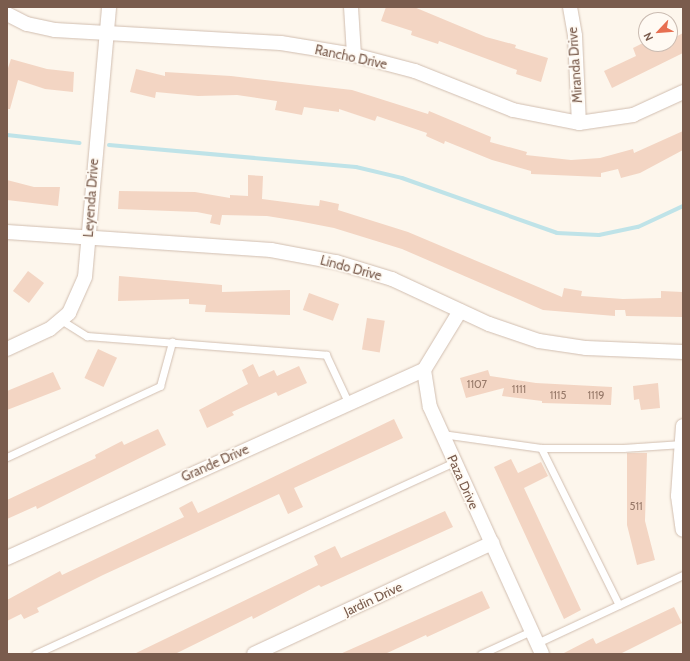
<!DOCTYPE html>
<html>
<head>
<meta charset="utf-8">
<style>
	body { margin:0 }
	#map { position:relative; width:690px; height:661px; overflow:hidden; background:#fdf6ec; font-family:Cabin,sans-serif }
	div>[style] { position:absolute }
	.stream>* { height:4px; margin:-2px; padding:0 2px; transform-origin:2px; border-radius:2px; background:#bfe3e8 }
	.building>* { inset:0; background:#f3d5c3; transform-origin:0 0 }
	.roads { filter:drop-shadow(0 0 1px #d1beb0) drop-shadow(0 0 1px #d1beb0) }
	.service>* { height:7px; margin:-3.5px; padding:0 3.5px; transform-origin:3.5px; border-radius:3.5px; background:#fff }
	.minor>* { height:14px; margin:-7px; padding:0 7px; transform-origin:7px; border-radius:7px; background:#fff }
	span { translate:-50% -50%; white-space:nowrap; text-align:center; line-height:1.15; -webkit-text-stroke:3.5px #fffaf3; paint-order:stroke }
	.number-label { font-size:11px; color:#987a6a }
	.number-label span { -webkit-text-stroke-width:0 }
	.street-label { font-size:13px; color:#7a5c4d }
	.frame { position:absolute; inset:0; border:8px solid #7a5c4d; pointer-events:none }
	.north { position:absolute; left:638px; top:12px; width:40px; height:40px; box-sizing:border-box; background:#fffaf3; border:1px solid #cabbb1; border-radius:50%; rotate:244deg; font-size:11px; font-weight:700; line-height:16px; text-align:center; color:#7a5c4d }
	.north::after { content:''; display:block; margin:auto; width:14px; height:18px; background:#e76f51; clip-path:polygon(50% 0,100% 100%,50% 72%,0 100%) }
</style>
</head>
<body>
<div id="map">
	<div class="stream">
		<i style="left:7px;top:135px;width:73px;rotate:6.3deg"></i>
		<i style="left:109px;top:145px;width:248px;rotate:5.1deg"></i>
		<i style="left:356px;top:167px;width:47px;rotate:13.4deg"></i>
		<i style="left:402px;top:178px;width:164px;rotate:19.5deg"></i>
		<i style="left:557px;top:233px;width:42px;rotate:2.7deg"></i>
		<i style="left:599px;top:235px;width:40px;rotate:-12deg"></i>
		<i style="left:638px;top:227px;width:50px;rotate:-25deg"></i>
	</div>
	<div class="building">
		<i style="clip-path:polygon(386px 7px,414px 7px,486px 37px,516px 45px,515px 48px,548px 58px,541px 82px,516px 74px,517px 70px,439px 41px,438px 44px,411px 35px,412px 31px,381px 21px)"></i>
		<i style="clip-path:polygon(683px 33px,683px 53px,612px 88px,604px 71px,636px 56px,633px 48px,641px 44px,670px 44px,670px 40px)"></i>
		<i style="clip-path:polygon(11px 59px,47px 69px,74px 72px,73px 92px,45px 89px,18px 80px,10px 109px,7px 109px,7px 71px)"></i>
		<i style="clip-path:polygon(136px 69px,165px 76px,165px 72px,231px 76px,352px 90px,428px 114px,429px 111px,491px 137px,490px 142px,527px 152px,526px 155px,571px 160px,600px 158px,633px 149px,634px 153px,683px 131px,683px 150px,640px 173px,621px 178px,618px 169px,601px 173px,601px 177px,531px 174px,531px 171px,492px 160px,445px 141px,444px 144px,426px 136px,427px 133px,377px 116px,375px 121px,339px 109px,339px 112px,304px 107px,302px 115px,275px 110px,277px 101px,237px 95px,198px 96px,156px 92px,155px 98px,130px 92px)"></i>
		<i style="clip-path:polygon(248px 175px,263px 176px,262px 199px,308px 205px,319px 206px,320px 200px,339px 204px,338px 210px,408px 232px,562px 297px,564px 288px,582px 291px,581px 296px,623px 299px,661px 298px,661px 291px,683px 292px,683px 317px,626px 316px,625px 310px,615px 310px,615px 316px,543px 310px,402px 249px,334px 228px,298px 221px,267px 216px,222px 215px,220px 225px,210px 223px,212px 215px,197px 212px,118px 209px,119px 191px,195px 192px,230px 198px,230px 195px,248px 196px)"></i>
		<i style="clip-path:polygon(7px 180px,34px 187px,60px 187px,58px 206px,7px 200px)"></i>
		<i style="left:28px;top:271px;width:20px;height:25px;rotate:37deg"></i>
		<i style="clip-path:polygon(119px 276px,222px 285px,222px 292px,290px 290px,290px 315px,205px 312px,206px 305px,189px 304px,189px 299px,118px 301px)"></i>
		<i style="left:309px;top:293px;width:32px;height:18px;rotate:20deg"></i>
		<i style="left:367px;top:318px;width:18px;height:32px;rotate:9deg"></i>
		<i style="left:98px;top:349px;width:21px;height:32px;rotate:25deg"></i>
		<i style="clip-path:polygon(253px 364px,259px 377px,274px 370px,277px 376px,299px 366px,307px 383px,278px 396px,276px 392px,232px 412px,234px 415px,207px 428px,199px 410px,248px 384px,242px 370px)"></i>
		<i style="clip-path:polygon(488px 370px,490px 376px,536px 383px,612px 387px,611px 405px,542px 403px,542px 401px,502px 396px,504px 388px,466px 398px,460px 378px)"></i>
		<i style="clip-path:polygon(53px 372px,61px 389px,7px 410px,7px 391px)"></i>
		<i style="clip-path:polygon(658px 383px,660px 408px,641px 410px,639px 399px,634px 400px,633px 386px)"></i>
		<i style="clip-path:polygon(394px 419px,403px 438px,294px 488px,303px 507px,288px 514px,279px 494px,103px 575px,37px 608px,39px 612px,24px 619px,21px 614px,7px 621px,7px 600px,60px 571px,62px 575px,184px 517px,179px 508px,192px 501px,198px 513px)"></i>
		<i style="clip-path:polygon(158px 429px,166px 445px,37px 509px,36px 506px,7px 519px,7px 500px,96px 458px,95px 455px,122px 441px,124px 445px)"></i>
		<i style="clip-path:polygon(627px 453px,647px 453px,645px 521px,655px 560px,637px 565px,627px 525px)"></i>
		<i style="clip-path:polygon(511px 459px,518px 473px,541px 462px,548px 476px,524px 488px,581px 610px,564px 619px,494px 467px)"></i>
		<i style="clip-path:polygon(445px 511px,453px 527px,321px 587px,319px 585px,253px 619px,252px 616px,175px 654px,134px 654px,318px 565px,314px 556px,335px 546px,341px 558px)"></i>
		<i style="clip-path:polygon(482px 591px,490px 608px,427px 637px,426px 635px,385px 654px,340px 654px)"></i>
		<i style="clip-path:polygon(674px 607px,682px 623px,620px 654px,562px 654px,593px 638px,596px 644px)"></i>
	</div>
	<div class="roads">
		<div class="service">
			<i style="left:61px;top:320px;width:31px;rotate:32deg"></i>
			<i style="left:87px;top:336px;width:240px;rotate:4.5deg"></i>
			<i style="left:326px;top:355px;width:52px;rotate:64.9deg"></i>
			<i style="left:442px;top:434px;width:100px;rotate:8deg"></i>
			<i style="left:541px;top:448px;width:82px"></i>
			<i style="left:623px;top:448px;width:59px;rotate:-3.9deg"></i>
			<i style="left:541px;top:448px;width:175px;rotate:63.6deg"></i>
			<i style="left:7px;top:457px;width:169px;rotate:-24.9deg"></i>
			<i style="left:160px;top:386px;width:46px;rotate:-74.7deg"></i>
			<i style="left:537px;top:643px;width:161px;rotate:-25deg"></i>
			<i style="left:35px;top:654px;width:461px;rotate:-24.6deg"></i>
			<i style="left:481px;top:654px;width:55px;rotate:-24.7deg"></i>
		</div>
		<div class="minor">
			<i style="left:351px;top:7px;width:48px;rotate:86.4deg"></i>
			<i style="left:570px;top:7px;width:29px;rotate:80deg"></i>
			<i style="left:575px;top:36px;width:87px;rotate:87.4deg"></i>
			<i style="left:7px;top:14px;width:22px;rotate:27deg"></i>
			<i style="left:27px;top:24px;width:29px;rotate:12deg"></i>
			<i style="left:55px;top:30px;width:226px;rotate:3.3deg"></i>
			<i style="left:281px;top:43px;width:74px;rotate:9.3deg"></i>
			<i style="left:354px;top:55px;width:63px;rotate:14.7deg"></i>
			<i style="left:415px;top:71px;width:105px;rotate:21.7deg"></i>
			<i style="left:513px;top:110px;width:67px;rotate:11.1deg"></i>
			<i style="left:579px;top:123px;width:55px;rotate:-8.4deg"></i>
			<i style="left:633px;top:115px;width:55px;rotate:-24.7deg"></i>
			<i style="left:7px;top:232px;width:265px;rotate:3.9deg"></i>
			<i style="left:271px;top:250px;width:66px;rotate:10.5deg"></i>
			<i style="left:336px;top:262px;width:59px;rotate:16.9deg"></i>
			<i style="left:392px;top:279px;width:107px;rotate:24.9deg"></i>
			<i style="left:489px;top:324px;width:53px;rotate:18.8deg"></i>
			<i style="left:539px;top:341px;width:48px;rotate:8.5deg"></i>
			<i style="left:586px;top:348px;width:97px;rotate:2.4deg"></i>
			<i style="left:460px;top:311px;width:69px;rotate:121.4deg"></i>
			<i style="left:424px;top:370px;width:37px;rotate:81deg"></i>
			<i style="left:430px;top:407px;width:271px;rotate:65.6deg"></i>
			<i style="left:7px;top:349px;width:47px;rotate:-24.9deg"></i>
			<i style="left:50px;top:329px;width:25px;rotate:-40deg"></i>
			<i style="left:69px;top:313px;width:39px;rotate:-66deg"></i>
			<i style="left:85px;top:277px;width:271px;rotate:-84.9deg"></i>
			<i style="left:683px;top:426px;width:70px;rotate:94.1deg"></i>
			<i style="left:678px;top:496px;width:34px;rotate:82deg"></i>
			<i style="left:7px;top:558px;width:457px;rotate:-24.3deg"></i>
			<i style="left:254px;top:654px;width:263px;rotate:-25deg"></i>
		</div>
	</div>
	<div class="number-label">
		<span style="left:477px;top:384px">1107</span>
		<span style="left:519px;top:389px">1111</span>
		<span style="left:558px;top:395px">1115</span>
		<span style="left:596px;top:395px">1119</span>
		<span style="left:636px;top:506px">511</span>
	</div>
	<div class="street-label">
		<span style="left:351px;top:57px;rotate:12deg">Rancho Drive</span>
		<span style="left:575px;top:65px;rotate:-94deg">Miranda Drive</span>
		<span style="left:91px;top:198px;rotate:-86deg">Leyenda Drive</span>
		<span style="left:351px;top:268px;rotate:15deg">Lindo Drive</span>
		<span style="left:215px;top:463px;rotate:-24deg">Grande Drive</span>
		<span style="left:463px;top:482px;rotate:66deg">Paza Drive</span>
		<span style="left:373px;top:599px;rotate:-25deg">Jardin Drive</span>
	</div>
	<div class="frame"></div>
	<div class="north">N</div>
</div>
</body>
</html>
